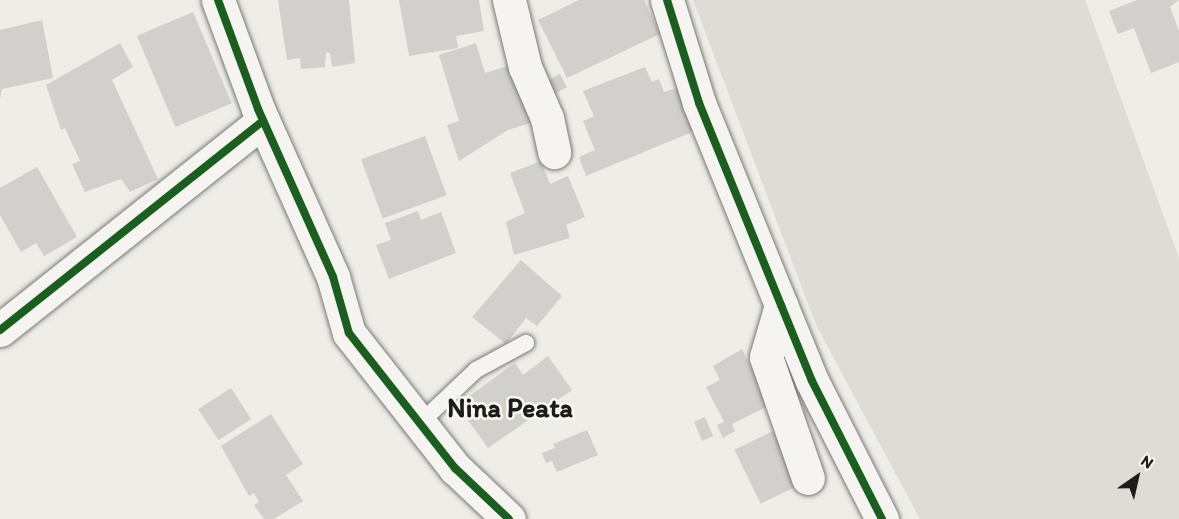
<!DOCTYPE html>
<html>
<head>
<meta charset="utf-8">
<style>
	body { margin:0 }
	#map { position:relative; width:1179px; height:519px; overflow:hidden; background:#eeede8; font-family:Itim,sans-serif }
	div>[style] { position:absolute }
	.green>* { inset:0; background:#dfdcd5 }
	.building>* { inset:0; background:#d1d0cc; transform-origin:0 0 }
	.roads { filter:drop-shadow(0 0 2px #7a7a78) drop-shadow(0 0 2px #7a7a78) }
	.lane>* { height:16px; margin:-8px; padding:0 8px; transform-origin:8px; border-radius:8px; background:#f5f4f0 }
	.street>* { height:33px; margin:-16.5px; padding:0 16.5px; transform-origin:16.5px; border-radius:16.5px; background:#f5f4f0 }
	.cycleway>* { height:8px; margin:-4px; padding:0 4px; transform-origin:4px; border-radius:4px; background:#1b5e20 }
	span { translate:-50% -50%; white-space:nowrap; text-align:center; line-height:1.15; -webkit-text-stroke:5px #fbf7ec; paint-order:stroke }
	.neighbourhood-label { font-size:27px; color:#1c1c1c; font-weight:700 }
	.north { position:absolute; left:1107px; top:447px; width:60px; height:60px; -webkit-text-stroke:4px #fbf7ec; paint-order:stroke; rotate:34deg; font-size:16px; font-weight:700; line-height:24px; text-align:center; color:#1c1c1c }
	.north::after { content:''; display:block; margin:auto; width:21px; height:27px; background:#1c1c1c; clip-path:polygon(50% 0,100% 100%,50% 72%,0 100%) }
</style>
</head>
<body>
<div id="map">
	<div class="green">
		<i style="clip-path:polygon(693px 0,1085px 0,1179px 258px,1179px 519px,920px 519px,816px 325px)"></i>
	</div>
	<div class="building">
		<i style="clip-path:polygon(278px 0,349px 0,355px 63px,332px 67px,330px 53px,326px 52px,325px 67px,301px 69px,300px 58px,287px 60px)"></i>
		<i style="clip-path:polygon(399px 0,479px 0,484px 31px,456px 36px,458px 48px,409px 56px)"></i>
		<i style="clip-path:polygon(579px 0,644px 0,660px 34px,567px 78px,538px 20px)"></i>
		<i style="clip-path:polygon(1137px 0,1179px 0,1170px 7px,1179px 31px,1179px 62px,1151px 73px,1134px 28px,1118px 34px,1109px 11px)"></i>
		<i style="left:193px;top:12px;width:99px;height:61px;rotate:67deg"></i>
		<i style="clip-path:polygon(42px 20px,53px 78px,2px 89px,0 99px,0 30px)"></i>
		<i style="clip-path:polygon(120px 43px,133px 67px,112px 80px,158px 179px,130px 192px,121px 179px,85px 192px,72px 164px,80px 161px,65px 128px,61px 130px,46px 85px)"></i>
		<i style="clip-path:polygon(476px 43px,485px 73px,514px 64px,533px 122px,508px 130px,459px 161px,447px 125px,459px 121px,439px 55px)"></i>
		<i style="clip-path:polygon(645px 67px,652px 82px,659px 79px,664px 92px,683px 86px,697px 130px,586px 176px,579px 157px,595px 150px,583px 121px,594px 116px,583px 91px)"></i>
		<i style="left:560px;top:74px;width:15px;height:15px;rotate:62deg"></i>
		<i style="left:425px;top:136px;width:63px;height:68px;rotate:70deg"></i>
		<i style="clip-path:polygon(541px 161px,550px 184px,568px 176px,585px 217px,566px 225px,570px 238px,514px 255px,506px 222px,525px 213px,510px 173px)"></i>
		<i style="clip-path:polygon(37px 167px,77px 237px,44px 256px,36px 243px,21px 252px,0 215px,0 188px)"></i>
		<i style="clip-path:polygon(418px 211px,421px 220px,441px 212px,456px 253px,389px 279px,376px 245px,391px 240px,385px 223px)"></i>
		<i style="clip-path:polygon(521px 260px,562px 296px,537px 326px,526px 318px,506px 344px,472px 317px)"></i>
		<i style="clip-path:polygon(742px 349px,770px 405px,732px 424px,735px 431px,723px 438px,717px 425px,724px 422px,706px 387px,720px 380px,713px 366px)"></i>
		<i style="clip-path:polygon(548px 356px,572px 390px,488px 448px,457px 405px,515px 363px,523px 375px)"></i>
		<i style="left:231px;top:388px;width:37px;height:39px;rotate:57deg"></i>
		<i style="clip-path:polygon(271px 414px,303px 464px,286px 475px,303px 501px,274px 519px,264px 519px,254px 505px,259px 502px,254px 493px,249px 496px,221px 446px)"></i>
		<i style="left:705px;top:417px;width:21px;height:12px;rotate:67deg"></i>
		<i style="clip-path:polygon(587px 430px,598px 455px,557px 472px,552px 461px,546px 463px,542px 453px,555px 448px,553px 444px)"></i>
		<i style="left:773px;top:431px;width:60px;height:43px;rotate:64deg"></i>
	</div>
	<div class="roads">
		<div class="lane">
			<i style="left:418px;top:425px;width:80px;rotate:-43.5deg"></i>
			<i style="left:476px;top:370px;width:57px;rotate:-28.4deg"></i>
		</div>
		<div class="street">
			<i style="left:218px;top:0;width:116px;rotate:69.8deg"></i>
			<i style="left:258px;top:109px;width:184px;rotate:65.9deg"></i>
			<i style="left:333px;top:277px;width:58px;rotate:74.1deg"></i>
			<i style="left:349px;top:333px;width:172px;rotate:51.9deg"></i>
			<i style="left:455px;top:468px;width:74px;rotate:43.4deg"></i>
			<i style="left:509px;top:0;width:69px;rotate:76.6deg"></i>
			<i style="left:525px;top:67px;width:56px;rotate:66.7deg"></i>
			<i style="left:547px;top:118px;width:35px;rotate:78deg"></i>
			<i style="left:667px;top:0;width:108px;rotate:72.7deg"></i>
			<i style="left:699px;top:103px;width:218px;rotate:67.9deg"></i>
			<i style="left:781px;top:305px;width:82px;rotate:67.8deg"></i>
			<i style="left:812px;top:381px;width:155px;rotate:63.1deg"></i>
			<i style="left:781px;top:305px;width:54px;rotate:106.1deg"></i>
			<i style="left:766px;top:357px;width:128px;rotate:70.9deg"></i>
			<i style="left:0;top:330px;width:336px;rotate:-38.5deg"></i>
		</div>
	</div>
	<div class="cycleway">
		<i style="left:218px;top:0;width:116px;rotate:69.8deg"></i>
		<i style="left:258px;top:109px;width:184px;rotate:65.9deg"></i>
		<i style="left:333px;top:277px;width:58px;rotate:74.1deg"></i>
		<i style="left:349px;top:333px;width:172px;rotate:51.9deg"></i>
		<i style="left:455px;top:468px;width:74px;rotate:43.4deg"></i>
		<i style="left:667px;top:0;width:108px;rotate:72.7deg"></i>
		<i style="left:699px;top:103px;width:218px;rotate:67.9deg"></i>
		<i style="left:781px;top:305px;width:82px;rotate:67.8deg"></i>
		<i style="left:812px;top:381px;width:155px;rotate:63.1deg"></i>
		<i style="left:0;top:330px;width:336px;rotate:-38.5deg"></i>
	</div>
	<div class="neighbourhood-label">
		<span style="left:510px;top:408px">Nina Peata</span>
	</div>
	<div class="north">N</div>
</div>
</body>
</html>
